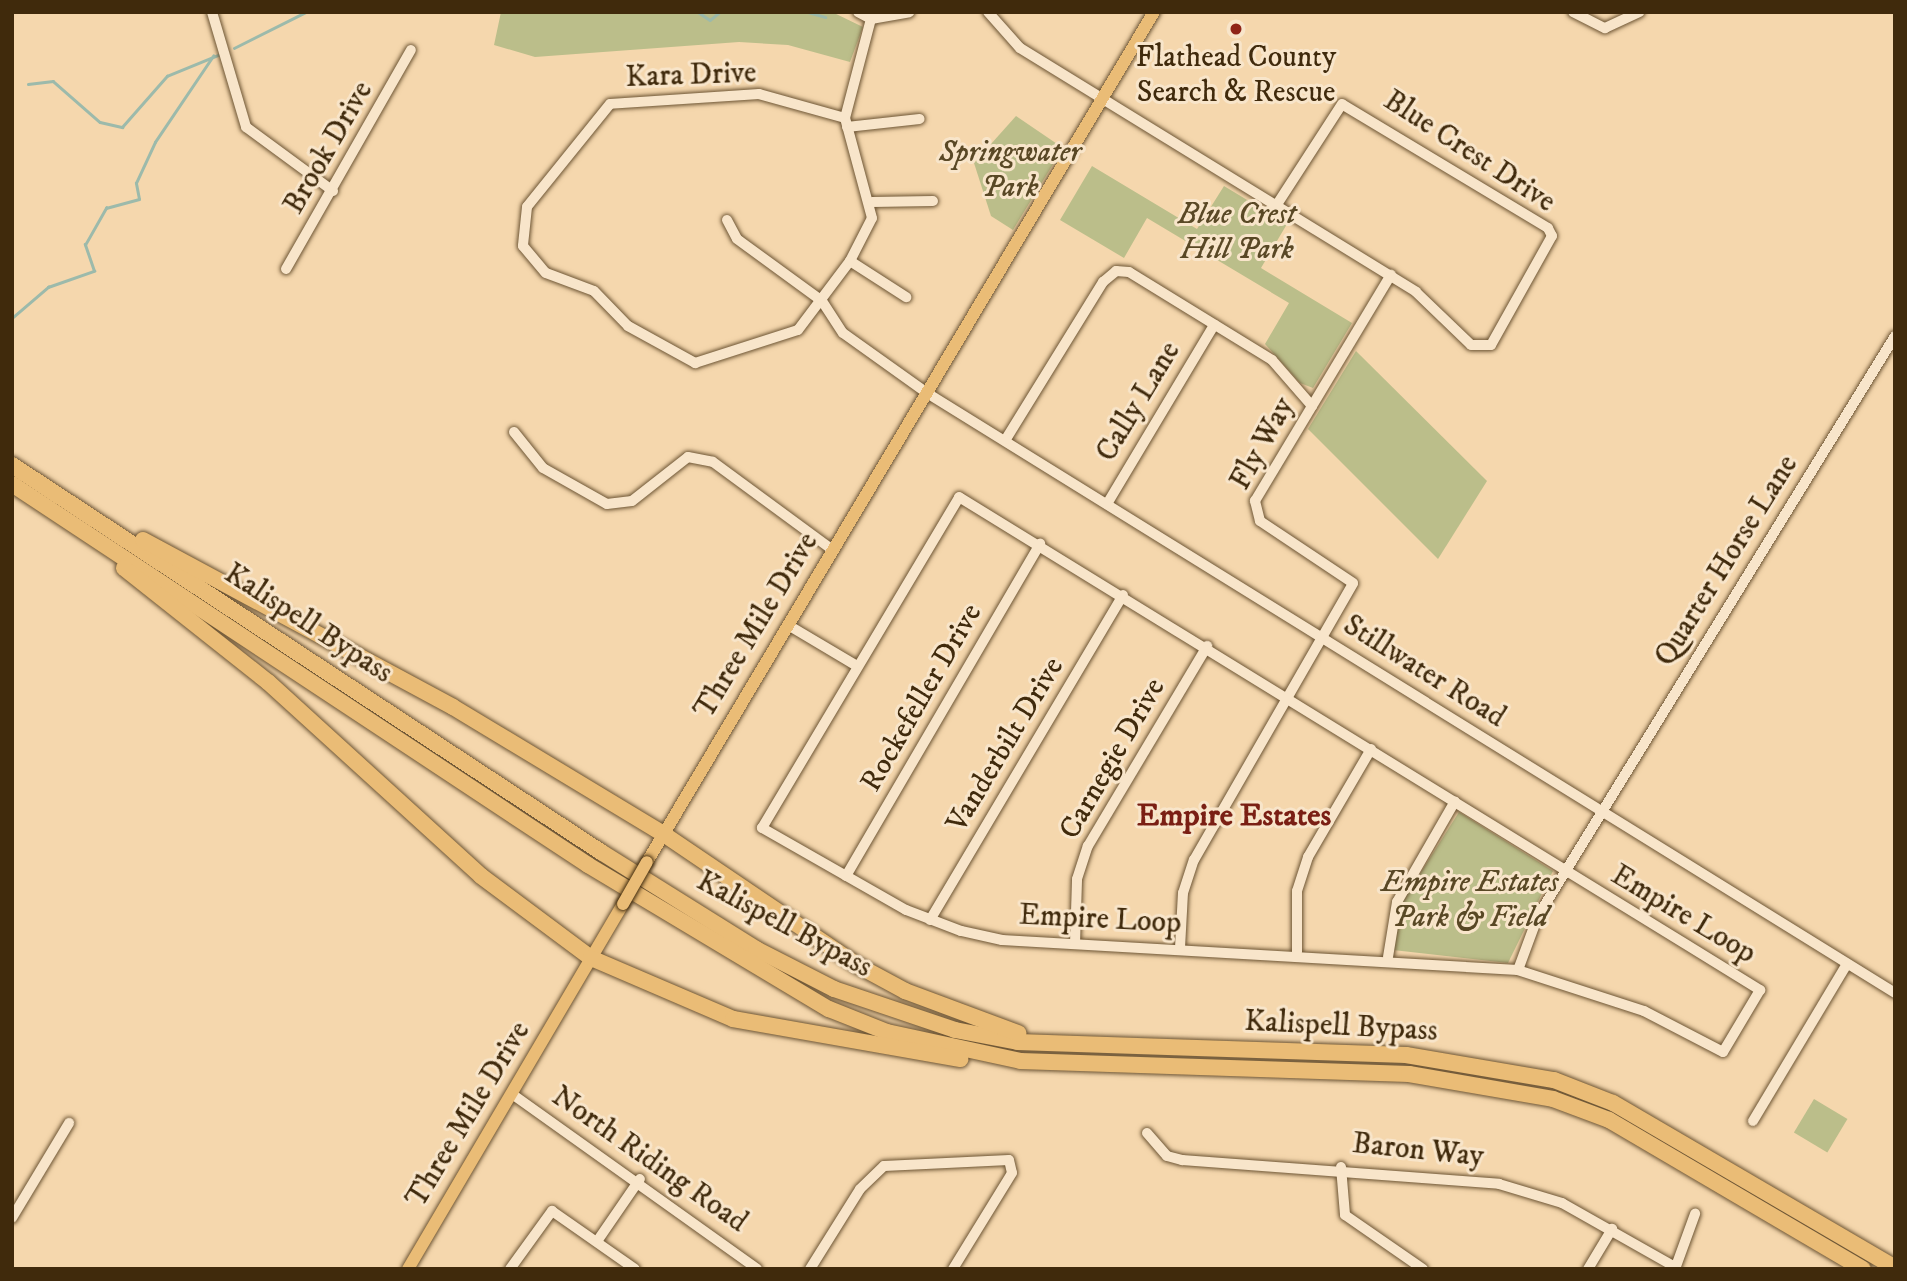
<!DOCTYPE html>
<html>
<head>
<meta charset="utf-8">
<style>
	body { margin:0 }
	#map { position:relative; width:1907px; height:1281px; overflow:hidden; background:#f5d7ad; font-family:"IM FELL DW Pica",serif }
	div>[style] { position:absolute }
	.green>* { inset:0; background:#bbbe8a; transform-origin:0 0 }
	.stream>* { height:2.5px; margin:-1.25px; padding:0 1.25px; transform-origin:1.25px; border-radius:1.25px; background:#9cbaab }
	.roads { filter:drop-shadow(0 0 2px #6d5534) drop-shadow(0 0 2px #6d5534) }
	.minor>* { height:10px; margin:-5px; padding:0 5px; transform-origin:5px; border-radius:5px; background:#f8e5ca }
	.major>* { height:12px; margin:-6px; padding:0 6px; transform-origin:6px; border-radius:6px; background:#eabc76 }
	.highway>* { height:16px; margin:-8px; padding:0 8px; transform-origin:8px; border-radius:8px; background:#eabc76 }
	.bridges { filter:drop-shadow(0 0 2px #402a0c) drop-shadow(0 0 2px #402a0c) }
	.major-bridge>* { height:12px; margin:-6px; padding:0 6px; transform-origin:6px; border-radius:6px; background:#eabc76 }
	.dots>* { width:19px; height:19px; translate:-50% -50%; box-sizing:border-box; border:4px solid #f8e5ca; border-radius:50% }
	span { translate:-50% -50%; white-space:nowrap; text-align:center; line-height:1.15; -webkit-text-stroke:6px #f8e5ca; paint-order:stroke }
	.poi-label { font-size:30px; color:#402a0c }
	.street-label { font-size:30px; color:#402a0c }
	.park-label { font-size:30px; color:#594825; font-style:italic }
	.neighbourhood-label { font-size:32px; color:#7a1f14; font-weight:700 }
	.frame { position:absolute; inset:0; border:14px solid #402a0c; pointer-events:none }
</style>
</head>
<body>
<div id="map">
	<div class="green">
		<i style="clip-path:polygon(501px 12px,832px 12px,863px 27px,850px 62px,788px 45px,739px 42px,535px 57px,494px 45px)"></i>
		<i style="clip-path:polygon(1016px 116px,1063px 148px,1013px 230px,991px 216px,974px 163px)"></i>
		<i style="clip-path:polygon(1092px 166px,1197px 229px,1224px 186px,1287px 224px,1261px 268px,1352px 323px,1313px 388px,1300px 383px,1265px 344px,1289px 303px,1147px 218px,1124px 258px,1060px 220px)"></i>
		<i style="clip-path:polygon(1356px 351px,1487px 481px,1438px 559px,1308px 429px)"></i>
		<i style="clip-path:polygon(1459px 812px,1553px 871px,1508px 963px,1393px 950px,1402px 902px)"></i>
		<i style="left:1814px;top:1099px;width:39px;height:39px;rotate:31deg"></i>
	</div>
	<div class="stream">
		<i style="left:664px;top:12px;width:24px"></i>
		<i style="left:698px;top:12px;width:14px;rotate:34deg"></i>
		<i style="left:710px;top:20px;width:13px;rotate:-39deg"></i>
		<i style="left:808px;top:12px;width:18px;rotate:16deg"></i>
		<i style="left:234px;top:48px;width:80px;rotate:-26.6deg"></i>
		<i style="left:28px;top:84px;width:25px;rotate:-7deg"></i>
		<i style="left:53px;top:81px;width:62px;rotate:41.1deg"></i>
		<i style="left:100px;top:122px;width:23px;rotate:13deg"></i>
		<i style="left:122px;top:127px;width:68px;rotate:-48.6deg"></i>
		<i style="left:167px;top:76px;width:55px;rotate:-22.4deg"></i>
		<i style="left:12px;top:318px;width:48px;rotate:-40.7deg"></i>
		<i style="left:48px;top:287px;width:49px;rotate:-19.2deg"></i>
		<i style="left:94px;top:271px;width:28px;rotate:-109deg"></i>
		<i style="left:85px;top:245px;width:43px;rotate:-60.4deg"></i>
		<i style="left:106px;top:208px;width:34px;rotate:-15deg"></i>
		<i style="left:139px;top:199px;width:16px;rotate:-101deg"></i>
		<i style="left:136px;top:183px;width:45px;rotate:-65.1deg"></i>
		<i style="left:155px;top:142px;width:104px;rotate:-56deg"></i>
	</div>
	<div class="roads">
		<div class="minor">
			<i style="left:212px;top:12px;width:120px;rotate:73.5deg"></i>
			<i style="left:246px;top:127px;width:108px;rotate:36.3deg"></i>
			<i style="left:858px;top:12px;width:15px;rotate:28deg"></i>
			<i style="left:871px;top:19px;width:39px;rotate:-10deg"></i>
			<i style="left:988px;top:12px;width:48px;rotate:48.4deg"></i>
			<i style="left:1020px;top:48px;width:465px;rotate:31.6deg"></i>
			<i style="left:1416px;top:292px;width:76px;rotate:43.9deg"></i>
			<i style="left:1471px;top:345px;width:20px"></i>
			<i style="left:1491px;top:345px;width:125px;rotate:-60.8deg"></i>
			<i style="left:1552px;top:236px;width:9px;rotate:-117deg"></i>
			<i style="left:1548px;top:228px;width:240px;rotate:-149deg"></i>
			<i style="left:1342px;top:104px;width:118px;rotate:122.9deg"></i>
			<i style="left:1573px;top:12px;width:36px;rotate:27deg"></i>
			<i style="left:1605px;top:28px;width:38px;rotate:-25deg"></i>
			<i style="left:845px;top:118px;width:89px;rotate:-164.4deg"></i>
			<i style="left:759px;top:94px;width:149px;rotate:176.2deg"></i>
			<i style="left:610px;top:104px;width:132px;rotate:128.9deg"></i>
			<i style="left:527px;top:207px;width:39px;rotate:96deg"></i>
			<i style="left:523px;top:246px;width:35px;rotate:50deg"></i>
			<i style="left:546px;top:273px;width:51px;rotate:20.6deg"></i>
			<i style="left:594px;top:291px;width:49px;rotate:45.8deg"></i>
			<i style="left:628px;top:326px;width:77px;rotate:28.9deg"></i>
			<i style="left:695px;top:363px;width:108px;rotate:-17.8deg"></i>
			<i style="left:798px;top:330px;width:86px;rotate:-53deg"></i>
			<i style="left:850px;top:261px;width:48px;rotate:-62.9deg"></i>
			<i style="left:872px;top:218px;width:104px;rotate:-105.1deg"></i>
			<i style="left:845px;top:118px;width:102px;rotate:-75.3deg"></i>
			<i style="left:847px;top:127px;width:73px;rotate:-6.3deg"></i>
			<i style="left:872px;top:202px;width:61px;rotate:-0.9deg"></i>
			<i style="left:727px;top:220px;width:21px;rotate:62deg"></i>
			<i style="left:737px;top:239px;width:105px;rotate:36.1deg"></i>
			<i style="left:822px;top:301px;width:38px;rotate:57deg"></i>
			<i style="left:843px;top:333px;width:103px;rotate:35.5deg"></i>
			<i style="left:927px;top:393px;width:1139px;rotate:31.79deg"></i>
			<i style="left:850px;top:261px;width:67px;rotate:32.7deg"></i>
			<i style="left:286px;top:269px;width:252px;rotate:-60.3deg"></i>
			<i style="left:514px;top:432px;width:46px;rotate:51.1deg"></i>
			<i style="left:543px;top:468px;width:73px;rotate:29.4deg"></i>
			<i style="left:607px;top:504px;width:25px;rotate:-7deg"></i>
			<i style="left:632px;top:501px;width:71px;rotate:-38.2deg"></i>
			<i style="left:688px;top:457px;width:25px;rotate:11deg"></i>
			<i style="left:713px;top:462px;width:149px;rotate:36.3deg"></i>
			<i style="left:1006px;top:439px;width:185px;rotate:-58.3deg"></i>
			<i style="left:1103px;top:282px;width:17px;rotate:-40deg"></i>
			<i style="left:1116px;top:271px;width:13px;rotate:4deg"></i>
			<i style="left:1129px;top:272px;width:168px;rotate:31.6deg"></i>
			<i style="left:1272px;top:360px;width:61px;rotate:49deg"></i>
			<i style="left:959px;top:497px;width:941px;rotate:31.61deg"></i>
			<i style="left:1760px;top:990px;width:72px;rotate:120.8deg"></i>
			<i style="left:1723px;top:1052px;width:89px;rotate:-152.6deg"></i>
			<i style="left:1644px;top:1011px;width:133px;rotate:-162deg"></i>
			<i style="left:1518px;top:970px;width:517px;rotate:-176.67deg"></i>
			<i style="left:1002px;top:940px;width:42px;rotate:-167.6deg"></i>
			<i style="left:961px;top:931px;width:59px;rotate:-159.1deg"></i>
			<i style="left:906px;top:910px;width:166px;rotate:-150.3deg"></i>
			<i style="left:762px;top:828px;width:385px;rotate:-59.2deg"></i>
			<i style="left:1107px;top:504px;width:209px;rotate:-59.1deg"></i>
			<i style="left:788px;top:625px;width:80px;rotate:30.7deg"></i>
			<i style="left:846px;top:876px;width:385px;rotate:-59.7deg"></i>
			<i style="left:930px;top:920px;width:378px;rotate:-59.3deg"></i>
			<i style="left:1075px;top:944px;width:65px;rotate:-88.2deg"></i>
			<i style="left:1077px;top:879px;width:35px;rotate:-72deg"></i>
			<i style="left:1088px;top:846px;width:233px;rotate:-59.2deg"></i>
			<i style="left:1180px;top:948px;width:55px;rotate:-86.9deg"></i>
			<i style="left:1183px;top:893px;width:35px;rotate:-72deg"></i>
			<i style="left:1194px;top:860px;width:319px;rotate:-60.1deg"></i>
			<i style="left:1353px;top:583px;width:112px;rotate:-146.3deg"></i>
			<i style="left:1260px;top:521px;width:21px;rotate:-104deg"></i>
			<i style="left:1255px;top:501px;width:264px;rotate:-59deg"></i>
			<i style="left:1297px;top:952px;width:61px;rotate:-90deg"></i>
			<i style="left:1297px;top:891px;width:36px;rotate:-72deg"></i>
			<i style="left:1308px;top:857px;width:125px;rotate:-59.7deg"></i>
			<i style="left:1388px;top:957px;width:56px;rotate:-80.7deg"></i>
			<i style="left:1397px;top:902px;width:116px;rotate:-60.1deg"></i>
			<i style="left:1518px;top:970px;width:58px;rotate:-69.7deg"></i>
			<i style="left:1538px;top:916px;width:681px;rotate:-58.39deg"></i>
			<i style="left:512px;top:1094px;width:301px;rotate:35.5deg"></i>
			<i style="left:1753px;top:1121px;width:183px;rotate:-59.1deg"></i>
			<i style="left:1147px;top:1133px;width:30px;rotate:49deg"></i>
			<i style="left:1167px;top:1156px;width:16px;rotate:15deg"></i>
			<i style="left:1182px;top:1160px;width:318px;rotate:4.3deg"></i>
			<i style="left:1499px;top:1184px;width:66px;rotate:16.8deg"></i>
			<i style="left:1562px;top:1203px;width:130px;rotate:29.5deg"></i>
			<i style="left:1341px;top:1167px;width:48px;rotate:85.2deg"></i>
			<i style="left:1345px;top:1215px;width:95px;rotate:34.7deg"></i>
			<i style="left:12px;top:1218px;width:111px;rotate:-59deg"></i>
			<i style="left:598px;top:1240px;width:74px;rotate:-55.5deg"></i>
			<i style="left:510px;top:1269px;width:72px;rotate:-54.1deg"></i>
			<i style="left:552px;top:1211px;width:101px;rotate:34.9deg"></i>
			<i style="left:810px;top:1269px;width:94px;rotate:-58deg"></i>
			<i style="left:860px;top:1189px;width:33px;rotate:-44deg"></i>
			<i style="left:884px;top:1166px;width:125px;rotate:-2.7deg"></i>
			<i style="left:1009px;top:1160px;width:13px;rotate:77deg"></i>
			<i style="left:1012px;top:1173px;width:113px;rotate:121.6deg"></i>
			<i style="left:1588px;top:1269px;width:47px;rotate:-59deg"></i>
			<i style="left:1675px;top:1269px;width:59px;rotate:-70deg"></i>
		</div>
		<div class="major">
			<i style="left:647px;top:862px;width:990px;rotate:-59.19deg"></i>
			<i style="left:408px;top:1269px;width:424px;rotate:-59.5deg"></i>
		</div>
		<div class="highway">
			<i style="left:12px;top:465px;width:705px;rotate:33.31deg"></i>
			<i style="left:601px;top:852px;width:183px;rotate:32deg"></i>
			<i style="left:756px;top:949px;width:88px;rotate:27.1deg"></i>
			<i style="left:834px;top:989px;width:128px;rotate:18.7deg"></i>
			<i style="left:955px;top:1030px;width:64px;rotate:10.8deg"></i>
			<i style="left:1018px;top:1042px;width:388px;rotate:1.9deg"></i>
			<i style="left:1406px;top:1055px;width:150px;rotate:9.6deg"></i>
			<i style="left:1554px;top:1080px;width:63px;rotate:21.3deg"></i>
			<i style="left:1613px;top:1103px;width:327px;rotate:30.3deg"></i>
			<i style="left:12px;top:484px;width:691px;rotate:33.48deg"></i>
			<i style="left:588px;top:865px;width:281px;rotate:30.9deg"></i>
			<i style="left:829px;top:1009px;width:62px;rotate:21.6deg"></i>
			<i style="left:887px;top:1032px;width:137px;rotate:12.2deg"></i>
			<i style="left:1021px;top:1061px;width:388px;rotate:1.9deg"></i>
			<i style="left:1409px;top:1074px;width:146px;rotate:9.8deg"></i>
			<i style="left:1553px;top:1099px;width:60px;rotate:20.6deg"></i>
			<i style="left:1609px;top:1120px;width:294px;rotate:30.4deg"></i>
			<i style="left:143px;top:540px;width:352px;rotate:28.3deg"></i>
			<i style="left:453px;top:707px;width:248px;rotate:31.1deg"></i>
			<i style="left:665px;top:835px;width:232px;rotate:34.1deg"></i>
			<i style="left:857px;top:965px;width:55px;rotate:28.4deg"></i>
			<i style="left:905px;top:991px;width:121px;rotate:20.4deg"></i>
			<i style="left:124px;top:568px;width:184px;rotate:38.4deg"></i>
			<i style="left:268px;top:682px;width:288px;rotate:42.3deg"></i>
			<i style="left:481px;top:876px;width:137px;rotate:36.7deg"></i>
			<i style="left:591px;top:958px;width:155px;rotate:23.2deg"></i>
			<i style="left:733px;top:1019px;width:231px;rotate:10deg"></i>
		</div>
	</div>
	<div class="bridges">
		<div class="major-bridge">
			<i style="left:623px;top:904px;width:48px;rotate:-60.3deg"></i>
		</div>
	</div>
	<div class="dots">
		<i style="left:1236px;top:29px;background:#8f2418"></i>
	</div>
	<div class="poi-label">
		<span style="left:1236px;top:75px">Flathead County<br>Search &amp; Rescue</span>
	</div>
	<div class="street-label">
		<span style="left:691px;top:76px;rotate:-2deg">Kara Drive</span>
		<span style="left:329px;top:148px;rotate:-60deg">Brook Drive</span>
		<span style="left:1469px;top:152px;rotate:33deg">Blue Crest Drive</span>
		<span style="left:1139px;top:402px;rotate:-59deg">Cally Lane</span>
		<span style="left:1263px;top:444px;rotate:-61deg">Fly Way</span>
		<span style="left:1727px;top:561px;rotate:-58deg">Quarter Horse Lane</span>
		<span style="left:308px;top:624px;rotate:33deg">Kalispell Bypass</span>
		<span style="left:757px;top:626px;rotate:-59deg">Three Mile Drive</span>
		<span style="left:1424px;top:672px;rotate:32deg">Stillwater Road</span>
		<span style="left:922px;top:698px;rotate:-60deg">Rockefeller Drive</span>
		<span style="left:1006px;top:745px;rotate:-59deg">Vanderbilt Drive</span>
		<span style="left:1113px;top:759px;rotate:-60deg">Carnegie Drive</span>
		<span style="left:1683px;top:915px;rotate:31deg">Empire Loop</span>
		<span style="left:1100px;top:920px;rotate:3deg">Empire Loop</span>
		<span style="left:784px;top:925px;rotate:28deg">Kalispell Bypass</span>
		<span style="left:1341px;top:1027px;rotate:3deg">Kalispell Bypass</span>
		<span style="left:469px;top:1115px;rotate:-59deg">Three Mile Drive</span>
		<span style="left:1418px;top:1151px;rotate:6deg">Baron Way</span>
		<span style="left:649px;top:1160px;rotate:35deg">North Riding Road</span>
	</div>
	<div class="park-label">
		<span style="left:1010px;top:170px">Springwater<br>Park</span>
		<span style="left:1237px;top:232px">Blue Crest<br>Hill Park</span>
		<span style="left:1470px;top:900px">Empire Estates<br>Park &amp; Field</span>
	</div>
	<div class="neighbourhood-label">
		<span style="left:1234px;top:816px">Empire Estates</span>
	</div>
	<div class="frame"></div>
</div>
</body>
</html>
